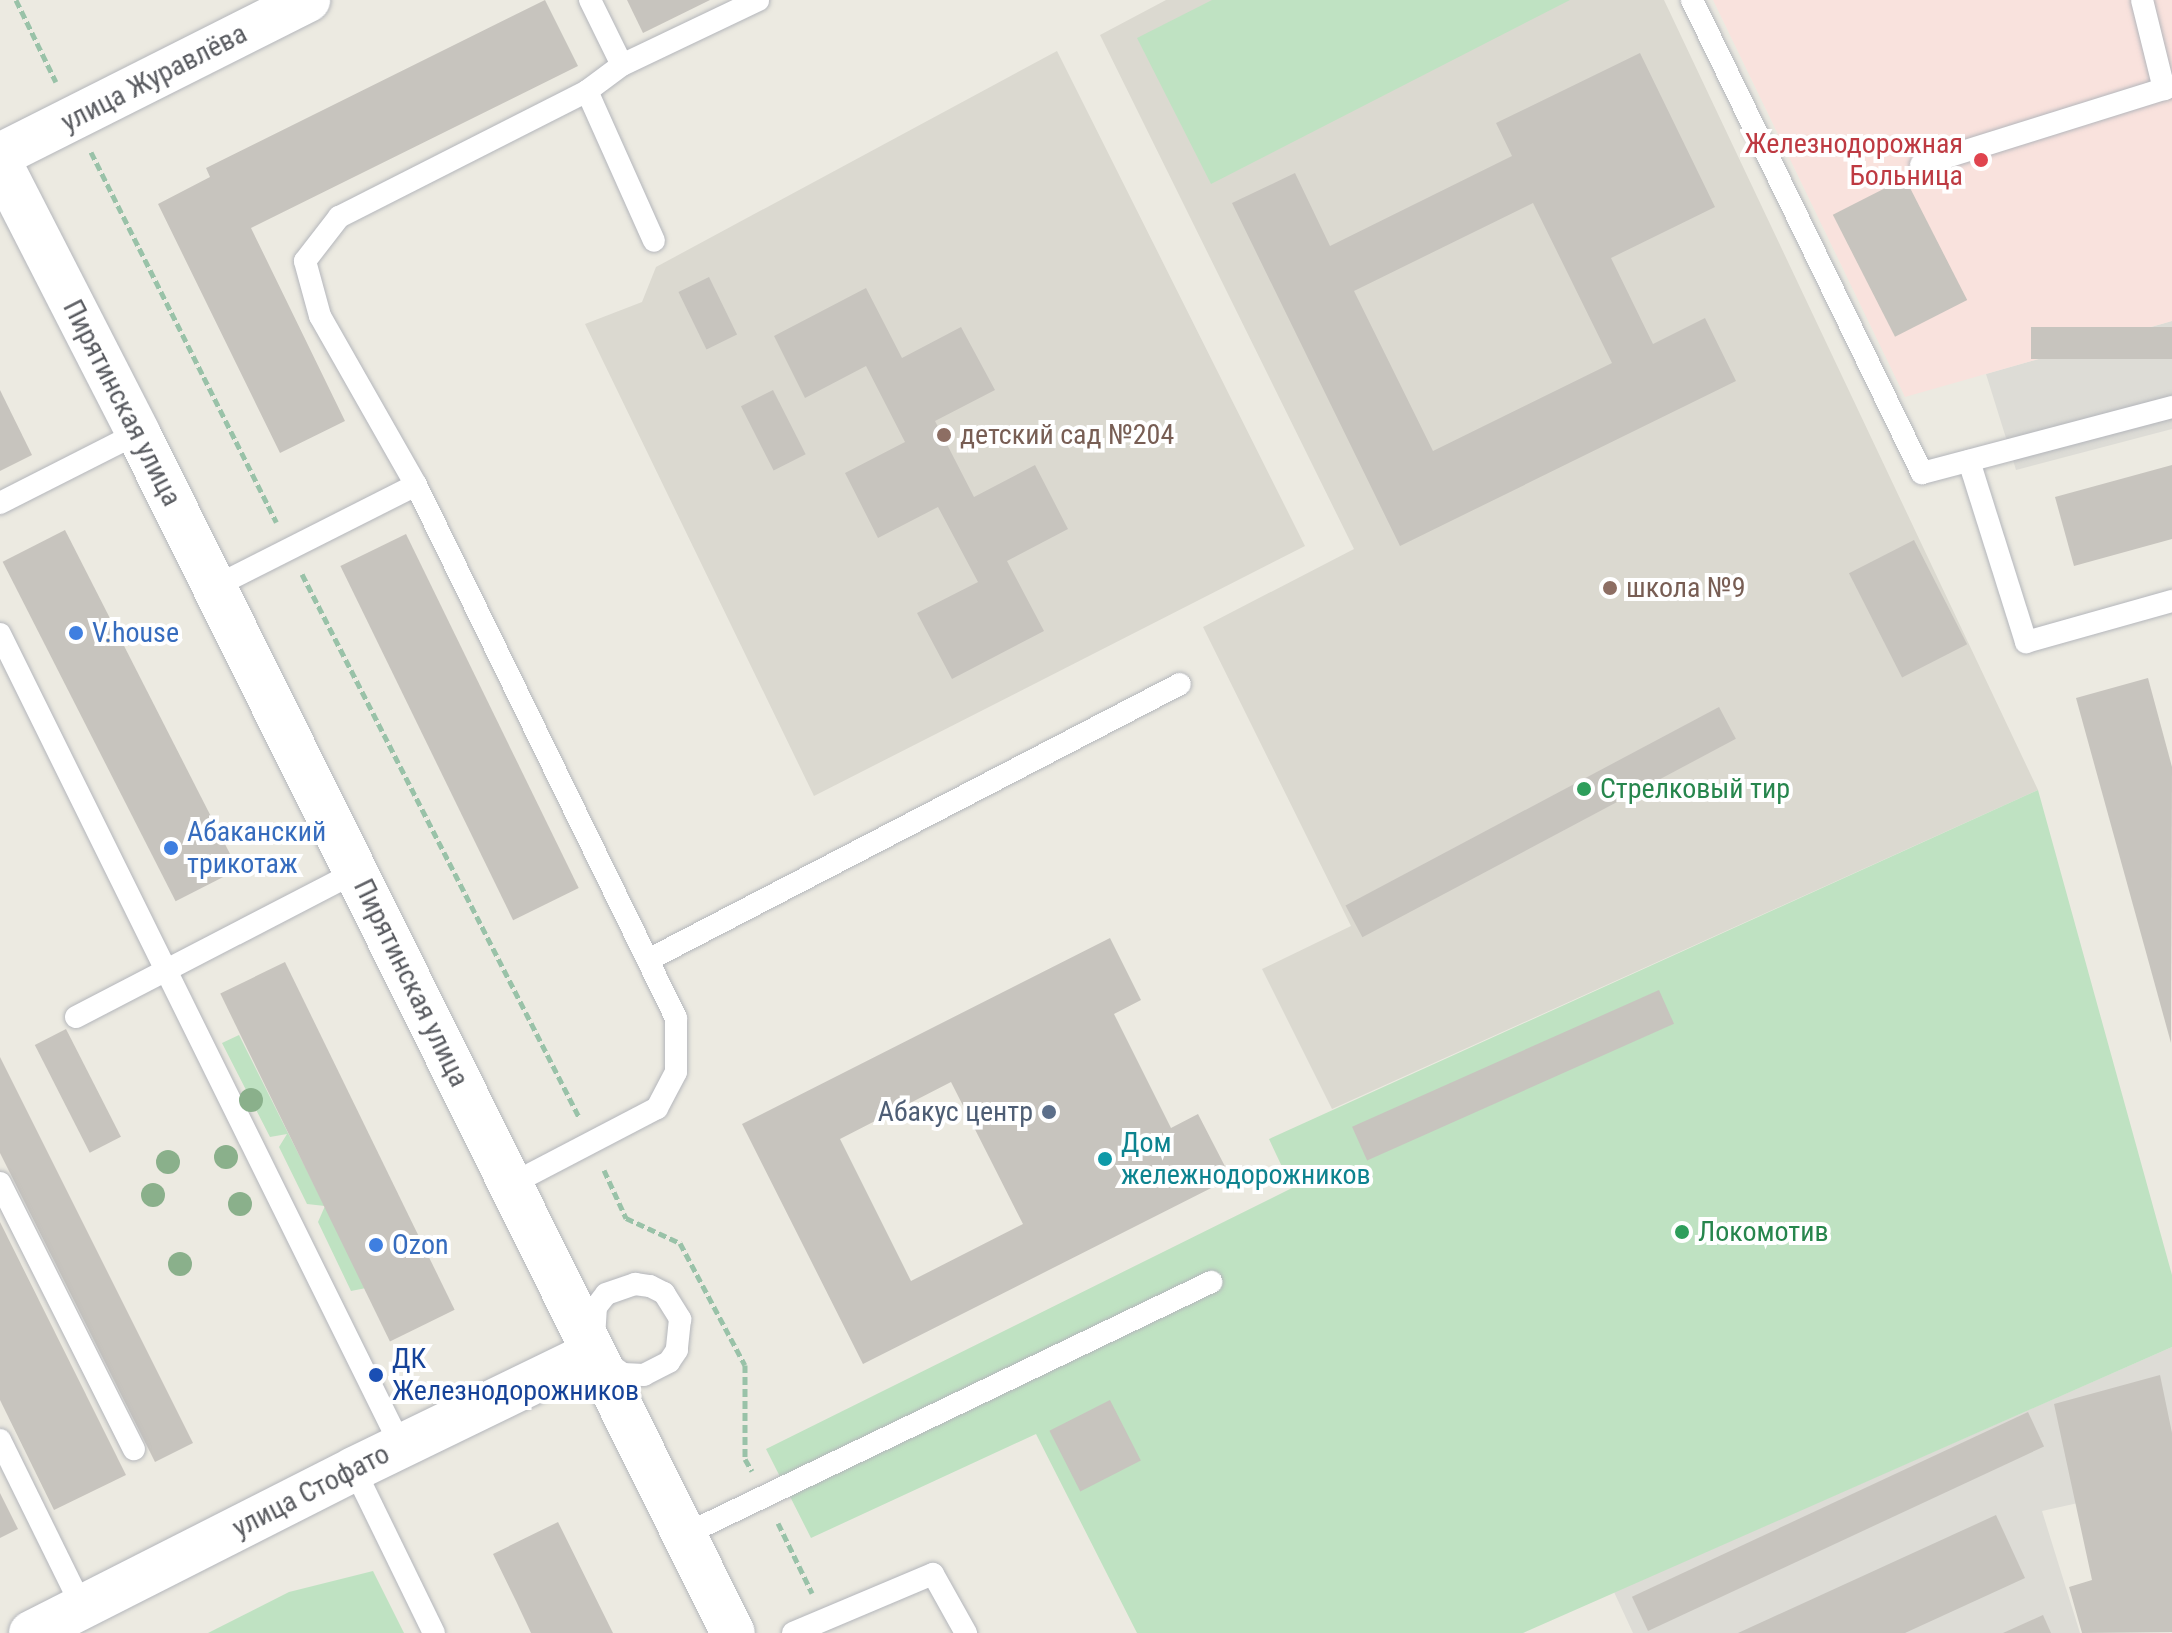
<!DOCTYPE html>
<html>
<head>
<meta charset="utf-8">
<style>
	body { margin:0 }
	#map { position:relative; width:2172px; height:1633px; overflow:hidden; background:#eceae1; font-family:"Roboto Condensed",sans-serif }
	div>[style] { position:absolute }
	.industrial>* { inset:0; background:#dddcd6 }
	.education>* { inset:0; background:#dbd9d0 }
	.medical>* { inset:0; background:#f9e2dd }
	.green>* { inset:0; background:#bfe2c2 }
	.building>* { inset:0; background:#c7c4be; transform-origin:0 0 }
	.path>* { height:5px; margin-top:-2.5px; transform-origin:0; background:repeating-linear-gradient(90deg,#99c2a8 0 8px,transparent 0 12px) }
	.roads { filter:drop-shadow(0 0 2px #b4b6bb) drop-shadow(0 0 2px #b4b6bb) }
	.lane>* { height:22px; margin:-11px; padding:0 11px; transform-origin:11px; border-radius:11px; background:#fff }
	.street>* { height:44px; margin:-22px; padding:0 22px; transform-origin:22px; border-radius:22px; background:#fff }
	.secondary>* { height:44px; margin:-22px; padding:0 22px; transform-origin:22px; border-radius:22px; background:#fff }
	.trees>* { width:24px; height:24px; margin:-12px; border-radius:50%; background:#8ab08b }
	.dots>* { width:22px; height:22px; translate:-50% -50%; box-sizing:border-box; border:4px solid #fff; border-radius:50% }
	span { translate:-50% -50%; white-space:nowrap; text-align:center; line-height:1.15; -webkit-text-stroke:8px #fff; paint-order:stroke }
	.street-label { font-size:28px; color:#5a5c61 }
	.health-label { font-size:28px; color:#be3a42 }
	.right { translate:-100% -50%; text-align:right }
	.education-label { font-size:28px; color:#785e54 }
	.left { translate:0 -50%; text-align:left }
	.shop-label { font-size:28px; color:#366cbe }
	.leisure-label { font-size:28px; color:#27864d }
	.service-label { font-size:28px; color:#4e5e75 }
	.culture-label { font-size:28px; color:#0d838f }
	.transit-label { font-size:28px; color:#164399 }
</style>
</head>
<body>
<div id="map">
	<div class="industrial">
		<i style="clip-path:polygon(2172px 321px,2172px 429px,2016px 470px,1986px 374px)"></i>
		<i style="clip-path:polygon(2172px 1347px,2172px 1550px,2078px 1503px,2042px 1511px,2080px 1633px,1633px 1633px,1614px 1592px)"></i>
	</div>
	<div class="education">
		<i style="clip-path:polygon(1166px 0,1664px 0,2038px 790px,1332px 1109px,1262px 969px,1351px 926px,1203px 627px,1354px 549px,1100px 35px)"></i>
		<i style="clip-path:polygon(1057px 51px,1305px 546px,814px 796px,585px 324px,642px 302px,656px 267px)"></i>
	</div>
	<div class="medical">
		<i style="clip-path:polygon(1713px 0,2172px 0,2172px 321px,1905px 397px)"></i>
	</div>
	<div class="green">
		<i style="clip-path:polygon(1212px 0,1570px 0,1211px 184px,1137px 38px)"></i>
		<i style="clip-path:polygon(2038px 790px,2172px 1275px,2172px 1347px,1523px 1633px,1137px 1633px,1036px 1434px,811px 1538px,766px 1449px,1292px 1188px,1269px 1139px)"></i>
		<i style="clip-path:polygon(239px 1035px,288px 1133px,366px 1288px,351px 1291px,318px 1222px,325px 1206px,307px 1204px,279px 1147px,287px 1134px,270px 1137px,222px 1043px)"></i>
		<i style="clip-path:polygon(373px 1571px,404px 1633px,208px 1633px,289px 1592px)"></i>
	</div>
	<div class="building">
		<i style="clip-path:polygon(545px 0,578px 66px,251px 228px,345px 421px,280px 453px,158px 204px,210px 177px,206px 168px)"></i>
		<i style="clip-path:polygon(627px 0,710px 0,643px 33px)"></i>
		<i style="clip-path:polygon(evenodd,1640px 53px,1715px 207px,1611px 258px,1653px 344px,1705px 318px,1736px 381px,1400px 546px,1232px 203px,1295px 173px,1330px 246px,1512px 156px,1496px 123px,1640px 53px,1533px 203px,1612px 363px,1433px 451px,1354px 291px,1533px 203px)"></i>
		<i style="left:1905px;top:178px;width:137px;height:81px;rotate:63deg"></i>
		<i style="left:709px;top:277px;width:64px;height:34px;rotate:64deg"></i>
		<i style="clip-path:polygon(866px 288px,902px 358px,961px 327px,995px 390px,935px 421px,974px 497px,1035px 465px,1068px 529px,1007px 561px,1044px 631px,952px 679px,917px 613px,978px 582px,938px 507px,878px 538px,845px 473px,905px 442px,866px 366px,805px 398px,774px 336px)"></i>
		<i style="left:2172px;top:327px;width:32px;height:141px;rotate:90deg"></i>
		<i style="clip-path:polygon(0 390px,32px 455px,0 471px)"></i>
		<i style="left:773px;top:390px;width:72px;height:36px;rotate:63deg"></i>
		<i style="clip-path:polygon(2172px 465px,2172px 539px,2074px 566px,2055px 497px)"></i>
		<i style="left:65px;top:530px;width:381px;height:70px;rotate:63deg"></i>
		<i style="left:406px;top:534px;width:394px;height:73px;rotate:64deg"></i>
		<i style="left:1914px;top:540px;width:117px;height:73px;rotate:63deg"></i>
		<i style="clip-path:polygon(2148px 678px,2172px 767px,2171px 1043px,2076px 698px)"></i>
		<i style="left:1719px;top:707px;width:36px;height:423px;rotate:62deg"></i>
		<i style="clip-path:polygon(evenodd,1110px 938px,1141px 1000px,1114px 1014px,1171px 1128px,1198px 1114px,1231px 1178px,863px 1364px,742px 1124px,1110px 938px,951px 1082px,1023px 1224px,911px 1281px,840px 1139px,951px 1082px)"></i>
		<i style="left:285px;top:962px;width:387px;height:72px;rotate:64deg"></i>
		<i style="left:1659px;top:990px;width:37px;height:336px;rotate:66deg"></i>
		<i style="left:66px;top:1029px;width:121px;height:35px;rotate:63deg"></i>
		<i style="clip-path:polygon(0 1057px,193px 1443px,155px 1462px,0 1153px)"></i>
		<i style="clip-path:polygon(0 1222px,126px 1475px,54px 1510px,0 1400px)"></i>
		<i style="clip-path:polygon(2160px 1375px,2172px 1433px,2172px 1632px,2082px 1633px,2069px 1587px,2092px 1580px,2054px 1404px)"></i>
		<i style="left:1110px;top:1400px;width:68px;height:68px;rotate:63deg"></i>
		<i style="left:2028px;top:1412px;width:38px;height:437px;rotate:65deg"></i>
		<i style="clip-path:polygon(0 1493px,18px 1529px,0 1538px)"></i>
		<i style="clip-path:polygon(1996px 1515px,2025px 1578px,1905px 1633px,1738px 1633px)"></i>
		<i style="clip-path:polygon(558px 1522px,613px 1633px,531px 1633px,516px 1601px,493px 1554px)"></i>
		<i style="clip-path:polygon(2043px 1615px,2051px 1633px,2003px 1633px)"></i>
	</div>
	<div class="path">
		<i style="left:16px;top:0;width:91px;rotate:64deg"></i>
		<i style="left:91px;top:152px;width:414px;rotate:63.4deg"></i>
		<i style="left:302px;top:574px;width:610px;rotate:62.97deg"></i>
		<i style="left:604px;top:1170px;width:53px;rotate:65.4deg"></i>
		<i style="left:626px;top:1218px;width:60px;rotate:24.8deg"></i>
		<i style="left:680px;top:1243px;width:138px;rotate:62deg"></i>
		<i style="left:745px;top:1365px;width:94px;rotate:90deg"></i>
		<i style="left:745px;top:1459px;width:14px;rotate:60deg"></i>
		<i style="left:778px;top:1523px;width:78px;rotate:64.1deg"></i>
	</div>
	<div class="roads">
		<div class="lane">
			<i style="left:590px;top:0;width:72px;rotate:63.8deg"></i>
			<i style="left:1692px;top:0;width:526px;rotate:64.07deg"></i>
			<i style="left:1922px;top:473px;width:259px;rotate:-14.8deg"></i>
			<i style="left:2142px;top:0;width:92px;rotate:76.1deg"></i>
			<i style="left:2164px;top:89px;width:9px;rotate:-21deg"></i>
			<i style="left:587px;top:91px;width:164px;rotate:65.9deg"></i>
			<i style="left:1921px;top:165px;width:255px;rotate:-17.4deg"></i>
			<i style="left:1969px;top:461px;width:190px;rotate:72.5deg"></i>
			<i style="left:2026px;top:642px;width:152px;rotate:-15.7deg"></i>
			<i style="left:416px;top:485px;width:194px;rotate:-119.6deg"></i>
			<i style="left:320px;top:316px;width:57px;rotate:-105.3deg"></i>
			<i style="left:305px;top:261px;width:56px;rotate:-52.3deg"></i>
			<i style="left:339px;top:217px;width:278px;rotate:-26.9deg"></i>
			<i style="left:587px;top:91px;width:44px;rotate:-36.6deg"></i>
			<i style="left:622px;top:65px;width:151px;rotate:-25.5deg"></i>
			<i style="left:0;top:503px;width:155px;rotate:-26.9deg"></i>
			<i style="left:214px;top:587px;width:226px;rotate:-26.8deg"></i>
			<i style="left:416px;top:485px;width:593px;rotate:64deg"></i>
			<i style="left:676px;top:1018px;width:54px;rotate:90deg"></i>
			<i style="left:676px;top:1072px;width:41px;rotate:117.8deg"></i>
			<i style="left:657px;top:1108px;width:166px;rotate:152.4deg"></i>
			<i style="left:0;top:634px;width:906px;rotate:63.72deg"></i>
			<i style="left:648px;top:960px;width:599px;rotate:-27.42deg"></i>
			<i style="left:76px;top:1017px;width:315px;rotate:-27.4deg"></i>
			<i style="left:0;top:1183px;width:298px;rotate:63.3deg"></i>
			<i style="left:635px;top:1284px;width:15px;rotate:8deg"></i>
			<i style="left:650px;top:1286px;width:16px;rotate:27deg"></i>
			<i style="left:664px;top:1293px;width:31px;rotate:58deg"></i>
			<i style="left:680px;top:1319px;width:31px;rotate:96deg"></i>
			<i style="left:677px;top:1350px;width:14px;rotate:124deg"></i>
			<i style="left:669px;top:1362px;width:28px;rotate:153deg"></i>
			<i style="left:644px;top:1375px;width:21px;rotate:-177deg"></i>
			<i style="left:623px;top:1374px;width:37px;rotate:-145deg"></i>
			<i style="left:593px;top:1353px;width:46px;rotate:-86.3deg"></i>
			<i style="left:596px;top:1307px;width:16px;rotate:-52deg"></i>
			<i style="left:606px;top:1294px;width:31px;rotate:-19deg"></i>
			<i style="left:0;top:1440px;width:186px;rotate:63.8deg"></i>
			<i style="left:354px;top:1469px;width:182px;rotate:64deg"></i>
			<i style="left:684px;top:1535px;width:585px;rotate:-25.64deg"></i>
			<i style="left:793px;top:1633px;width:152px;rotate:-22.9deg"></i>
			<i style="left:933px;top:1574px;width:68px;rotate:60.8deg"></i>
		</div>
		<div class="street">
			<i style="left:0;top:155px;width:345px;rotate:-26.7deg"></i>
		</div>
		<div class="secondary">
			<i style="left:0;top:163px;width:303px;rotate:62.9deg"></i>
			<i style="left:138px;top:433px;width:1339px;rotate:63.63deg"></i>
			<i style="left:31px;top:1633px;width:362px;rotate:-26.9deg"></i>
			<i style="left:354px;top:1469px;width:266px;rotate:-25.9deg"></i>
		</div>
	</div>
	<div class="trees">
		<i style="left:251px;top:1100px"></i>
		<i style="left:226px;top:1157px"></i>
		<i style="left:168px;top:1162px"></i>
		<i style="left:153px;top:1195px"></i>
		<i style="left:240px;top:1204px"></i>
		<i style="left:180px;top:1264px"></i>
	</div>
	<div class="dots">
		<i style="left:1981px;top:160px;background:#e0444e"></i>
		<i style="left:944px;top:435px;background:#8d6e63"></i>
		<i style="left:1610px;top:588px;background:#8d6e63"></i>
		<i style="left:76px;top:633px;background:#3f7fe0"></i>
		<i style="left:1584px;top:789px;background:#2e9e5b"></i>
		<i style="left:171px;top:848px;background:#3f7fe0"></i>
		<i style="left:1049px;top:1112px;background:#5c6f8a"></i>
		<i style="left:1105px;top:1159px;background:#0f9aa8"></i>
		<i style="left:1682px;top:1232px;background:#2e9e5b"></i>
		<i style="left:376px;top:1245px;background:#3f7fe0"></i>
		<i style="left:376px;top:1375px;background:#1a4fb4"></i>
	</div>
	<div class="street-label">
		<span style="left:154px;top:78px;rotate:-27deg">улица Журавлёва</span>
		<span style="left:122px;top:403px;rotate:63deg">Пирятинская улица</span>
		<span style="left:411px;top:983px;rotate:64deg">Пирятинская улица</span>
		<span style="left:311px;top:1491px;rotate:-27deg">улица Стофато</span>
	</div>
	<div class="health-label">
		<span class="right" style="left:1963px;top:160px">Железнодорожная<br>Больница</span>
	</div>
	<div class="education-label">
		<span class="left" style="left:960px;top:435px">детский сад №204</span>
		<span class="left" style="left:1626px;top:588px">школа №9</span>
	</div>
	<div class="shop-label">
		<span class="left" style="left:92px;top:633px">V.house</span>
		<span class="left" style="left:187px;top:848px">Абаканский<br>трикотаж</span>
		<span class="left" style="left:392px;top:1245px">Ozon</span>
	</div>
	<div class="leisure-label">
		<span class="left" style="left:1600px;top:789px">Стрелковый тир</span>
		<span class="left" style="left:1698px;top:1232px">Локомотив</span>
	</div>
	<div class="service-label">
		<span class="right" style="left:1033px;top:1112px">Абакус центр</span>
	</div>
	<div class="culture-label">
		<span class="left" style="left:1121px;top:1159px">Дом<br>жележнодорожников</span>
	</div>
	<div class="transit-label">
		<span class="left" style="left:392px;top:1375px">ДК<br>Железнодорожников</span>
	</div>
</div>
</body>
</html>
